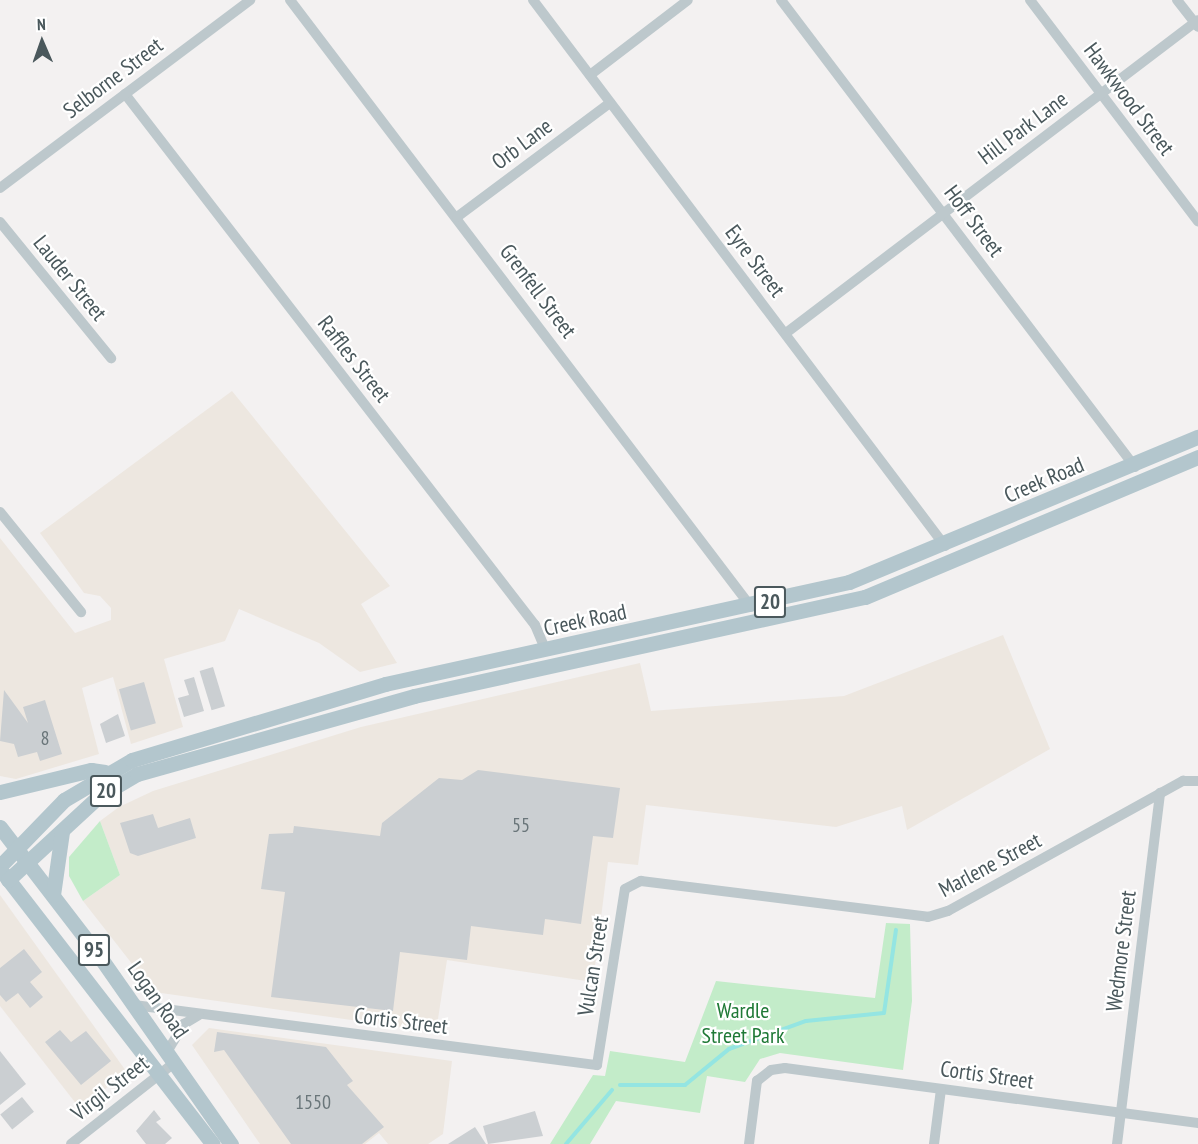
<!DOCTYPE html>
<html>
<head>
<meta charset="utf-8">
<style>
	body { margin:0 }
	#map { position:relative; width:1198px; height:1144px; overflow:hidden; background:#f3f1f1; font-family:"PT Sans Narrow",sans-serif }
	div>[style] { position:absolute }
	.commercial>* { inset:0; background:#ede7e0 }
	.green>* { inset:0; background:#c3ecc9 }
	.stream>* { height:4px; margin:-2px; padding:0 2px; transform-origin:2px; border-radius:2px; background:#94e5e2 }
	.building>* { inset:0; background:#cbcfd2; transform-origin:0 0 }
	.street>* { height:10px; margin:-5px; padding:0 5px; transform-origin:5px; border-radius:5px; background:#bdc8cc }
	.primary>* { height:15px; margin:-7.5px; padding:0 7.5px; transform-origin:7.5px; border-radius:7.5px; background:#b3c6cd }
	span { translate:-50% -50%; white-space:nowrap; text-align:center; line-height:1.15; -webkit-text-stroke:4.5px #fff; paint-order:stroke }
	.number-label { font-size:20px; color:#6a767a }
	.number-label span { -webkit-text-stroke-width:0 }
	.shield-label span { padding:2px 4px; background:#fff; border:2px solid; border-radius:4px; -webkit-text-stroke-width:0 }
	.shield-label { font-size:21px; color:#4a585c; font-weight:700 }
	.street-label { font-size:22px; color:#4a585c }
	.park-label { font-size:22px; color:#1f7936 }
	.north { position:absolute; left:12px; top:12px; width:60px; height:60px; -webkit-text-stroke:4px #fff; paint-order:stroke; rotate:358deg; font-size:16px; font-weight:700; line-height:24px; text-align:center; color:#4a585c }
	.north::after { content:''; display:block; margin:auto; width:21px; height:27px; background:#4a585c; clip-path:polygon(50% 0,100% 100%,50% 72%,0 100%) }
</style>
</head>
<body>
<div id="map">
	<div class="commercial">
		<i style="clip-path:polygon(232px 391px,390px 586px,361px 604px,397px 663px,360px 672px,319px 643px,239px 609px,225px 641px,164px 659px,183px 727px,131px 744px,113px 677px,82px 688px,99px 754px,16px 779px,0 776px,0 538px,75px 633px,111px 620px,111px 608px,100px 596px,84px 593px,40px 533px)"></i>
		<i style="clip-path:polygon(1003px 635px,1050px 749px,907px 830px,902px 806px,836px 827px,646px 805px,638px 865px,608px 862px,593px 982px,447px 960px,436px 1032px,154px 992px,83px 901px,120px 875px,100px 821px,119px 807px,153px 791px,361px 727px,640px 663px,651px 711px,844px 696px)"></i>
		<i style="clip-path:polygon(0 895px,126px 1071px,81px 1110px,0 1006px)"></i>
		<i style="clip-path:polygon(209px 1028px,452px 1061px,443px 1134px,428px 1144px,388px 1144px,379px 1133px,365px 1144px,260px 1144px,192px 1045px)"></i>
	</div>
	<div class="green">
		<i style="clip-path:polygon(100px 821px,120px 875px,83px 901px,69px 876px,69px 857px)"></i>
		<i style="clip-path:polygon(886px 923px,910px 924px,912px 1001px,903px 1070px,780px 1053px,760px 1059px,745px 1082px,707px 1076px,700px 1113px,616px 1101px,590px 1144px,550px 1144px,593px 1075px,605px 1076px,610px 1051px,685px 1062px,716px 981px,875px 998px)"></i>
	</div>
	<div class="stream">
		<i style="left:620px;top:1085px;width:65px"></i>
		<i style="left:685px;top:1085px;width:57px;rotate:-39.3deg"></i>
		<i style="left:729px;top:1049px;width:82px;rotate:-20deg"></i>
		<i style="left:806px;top:1021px;width:78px;rotate:-5.9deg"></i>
		<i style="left:884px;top:1013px;width:84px;rotate:-81.8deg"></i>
		<i style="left:566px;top:1144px;width:71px;rotate:-49.6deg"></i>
	</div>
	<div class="building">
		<i style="left:213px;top:667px;width:41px;height:14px;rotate:73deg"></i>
		<i style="clip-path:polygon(194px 677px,204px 711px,184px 717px,178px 698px,189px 695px,184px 680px)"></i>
		<i style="left:144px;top:682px;width:43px;height:26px;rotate:74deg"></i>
		<i style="clip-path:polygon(4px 690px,28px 723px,23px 707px,45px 700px,62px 754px,40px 761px,37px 752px,18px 757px,14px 744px,0 741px)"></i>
		<i style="clip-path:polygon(118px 714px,125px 736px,106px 743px,100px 724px)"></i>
		<i style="clip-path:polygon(478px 770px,620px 788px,613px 838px,593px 836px,581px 924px,545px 919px,543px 935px,471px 926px,467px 960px,400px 952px,393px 1011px,271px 997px,285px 892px,261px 889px,269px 834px,293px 833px,294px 826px,380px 836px,382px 823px,439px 778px,462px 780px)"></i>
		<i style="clip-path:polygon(153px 814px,158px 828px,190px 818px,196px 838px,138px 856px,130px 853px,120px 823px)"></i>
		<i style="clip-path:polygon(24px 949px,42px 972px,30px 982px,43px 997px,30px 1008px,18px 993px,6px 1002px,0 995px,0 968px)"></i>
		<i style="clip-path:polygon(60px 1030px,71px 1042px,86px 1031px,111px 1061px,81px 1085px,45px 1042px)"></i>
		<i style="clip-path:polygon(217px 1032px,326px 1047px,353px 1081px,347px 1085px,384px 1127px,362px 1144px,291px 1144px,224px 1050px,214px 1052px)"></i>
		<i style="clip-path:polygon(0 1051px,26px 1084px,0 1105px)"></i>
		<i style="left:22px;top:1097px;width:19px;height:28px;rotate:51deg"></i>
		<i style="clip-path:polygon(154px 1110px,161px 1119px,156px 1122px,172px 1138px,165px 1144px,146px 1144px,136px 1131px)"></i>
		<i style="clip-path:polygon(535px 1111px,543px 1136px,488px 1144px,483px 1126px)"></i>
		<i style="clip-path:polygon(475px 1127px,486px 1144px,448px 1144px)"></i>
	</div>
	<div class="street">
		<i style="left:290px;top:0;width:762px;rotate:52.78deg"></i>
		<i style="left:533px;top:0;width:684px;rotate:52.96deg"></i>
		<i style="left:781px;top:0;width:586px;rotate:52.84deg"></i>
		<i style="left:1030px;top:0;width:278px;rotate:52.8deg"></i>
		<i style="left:1177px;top:0;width:34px;rotate:52deg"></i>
		<i style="left:590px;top:75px;width:123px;rotate:-37.4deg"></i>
		<i style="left:125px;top:94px;width:671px;rotate:52.33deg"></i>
		<i style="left:535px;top:625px;width:28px;rotate:67deg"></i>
		<i style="left:0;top:188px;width:313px;rotate:-36.9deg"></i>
		<i style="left:457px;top:217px;width:191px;rotate:-36.7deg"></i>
		<i style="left:0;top:222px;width:176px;rotate:50.8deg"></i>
		<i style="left:786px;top:333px;width:517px;rotate:-37.22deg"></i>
		<i style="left:0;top:512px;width:129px;rotate:51deg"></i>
		<i style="left:134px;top:1005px;width:467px;rotate:7.4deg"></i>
		<i style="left:597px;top:1065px;width:178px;rotate:-81deg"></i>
		<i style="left:625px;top:889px;width:18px;rotate:-27deg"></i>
		<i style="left:641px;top:881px;width:289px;rotate:7.1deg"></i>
		<i style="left:928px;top:917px;width:21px;rotate:-17deg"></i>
		<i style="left:948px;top:911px;width:269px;rotate:-29deg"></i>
		<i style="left:1183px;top:781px;width:15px"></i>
		<i style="left:167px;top:1052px;width:33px;rotate:-59deg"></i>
		<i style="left:184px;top:1024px;width:17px;rotate:-31deg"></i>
		<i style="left:71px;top:1144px;width:131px;rotate:-38.2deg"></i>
		<i style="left:749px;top:1144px;width:64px;rotate:-82.8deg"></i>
		<i style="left:757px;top:1081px;width:18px;rotate:-38deg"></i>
		<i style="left:771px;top:1070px;width:14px;rotate:-8deg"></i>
		<i style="left:785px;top:1068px;width:417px;rotate:7.6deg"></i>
		<i style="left:934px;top:1144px;width:55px;rotate:-82.7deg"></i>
		<i style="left:1117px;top:1144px;width:354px;rotate:-83deg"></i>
	</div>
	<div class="primary">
		<i style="left:0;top:792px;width:94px;rotate:-13.6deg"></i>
		<i style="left:91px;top:770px;width:14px;rotate:8deg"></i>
		<i style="left:0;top:827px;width:168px;rotate:52.5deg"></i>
		<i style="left:102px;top:960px;width:225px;rotate:55deg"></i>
		<i style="left:0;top:866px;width:92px;rotate:-45.9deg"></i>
		<i style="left:64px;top:800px;width:79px;rotate:-30.5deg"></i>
		<i style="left:132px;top:760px;width:264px;rotate:-16.7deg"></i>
		<i style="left:385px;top:684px;width:475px;rotate:-12.4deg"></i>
		<i style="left:849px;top:582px;width:378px;rotate:-22.6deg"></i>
		<i style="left:4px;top:874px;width:341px;rotate:52.3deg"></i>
		<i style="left:8px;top:880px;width:122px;rotate:-42.7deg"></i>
		<i style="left:98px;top:797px;width:45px;rotate:-30.5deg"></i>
		<i style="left:137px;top:774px;width:288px;rotate:-15.7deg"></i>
		<i style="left:414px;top:696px;width:462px;rotate:-12.4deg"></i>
		<i style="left:865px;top:597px;width:361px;rotate:-22.8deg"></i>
		<i style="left:53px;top:895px;width:64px;rotate:-81.9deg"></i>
	</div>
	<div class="number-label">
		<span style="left:45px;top:738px">8</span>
		<span style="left:521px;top:825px">55</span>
		<span style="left:313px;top:1102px">1550</span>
	</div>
	<div class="shield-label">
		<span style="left:770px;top:602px">20</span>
		<span style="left:106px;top:791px">20</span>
		<span style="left:94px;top:950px">95</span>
	</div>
	<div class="street-label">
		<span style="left:113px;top:78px;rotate:-37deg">Selborne Street</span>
		<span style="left:1129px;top:99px;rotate:53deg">Hawkwood Street</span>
		<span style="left:1023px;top:128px;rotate:-37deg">Hill Park Lane</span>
		<span style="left:522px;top:144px;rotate:-37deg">Orb Lane</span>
		<span style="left:974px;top:221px;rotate:53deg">Hoff Street</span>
		<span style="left:755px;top:261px;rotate:53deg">Eyre Street</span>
		<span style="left:70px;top:278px;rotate:51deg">Lauder Street</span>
		<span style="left:538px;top:291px;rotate:53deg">Grenfell Street</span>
		<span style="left:354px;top:359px;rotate:52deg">Raffles Street</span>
		<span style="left:1044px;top:480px;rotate:-23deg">Creek Road</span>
		<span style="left:585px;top:620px;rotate:-12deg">Creek Road</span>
		<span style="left:990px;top:865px;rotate:-28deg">Marlene Street</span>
		<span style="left:1121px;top:951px;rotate:-83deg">Wedmore Street</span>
		<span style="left:593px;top:966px;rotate:-81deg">Vulcan Street</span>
		<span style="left:158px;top:1000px;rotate:55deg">Logan Road</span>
		<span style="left:401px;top:1021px;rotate:7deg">Cortis Street</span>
		<span style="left:987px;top:1075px;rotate:8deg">Cortis Street</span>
		<span style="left:110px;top:1088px;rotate:-38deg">Virgil Street</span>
	</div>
	<div class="park-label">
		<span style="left:743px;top:1023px">Wardle<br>Street Park</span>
	</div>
	<div class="north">N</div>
</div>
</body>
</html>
